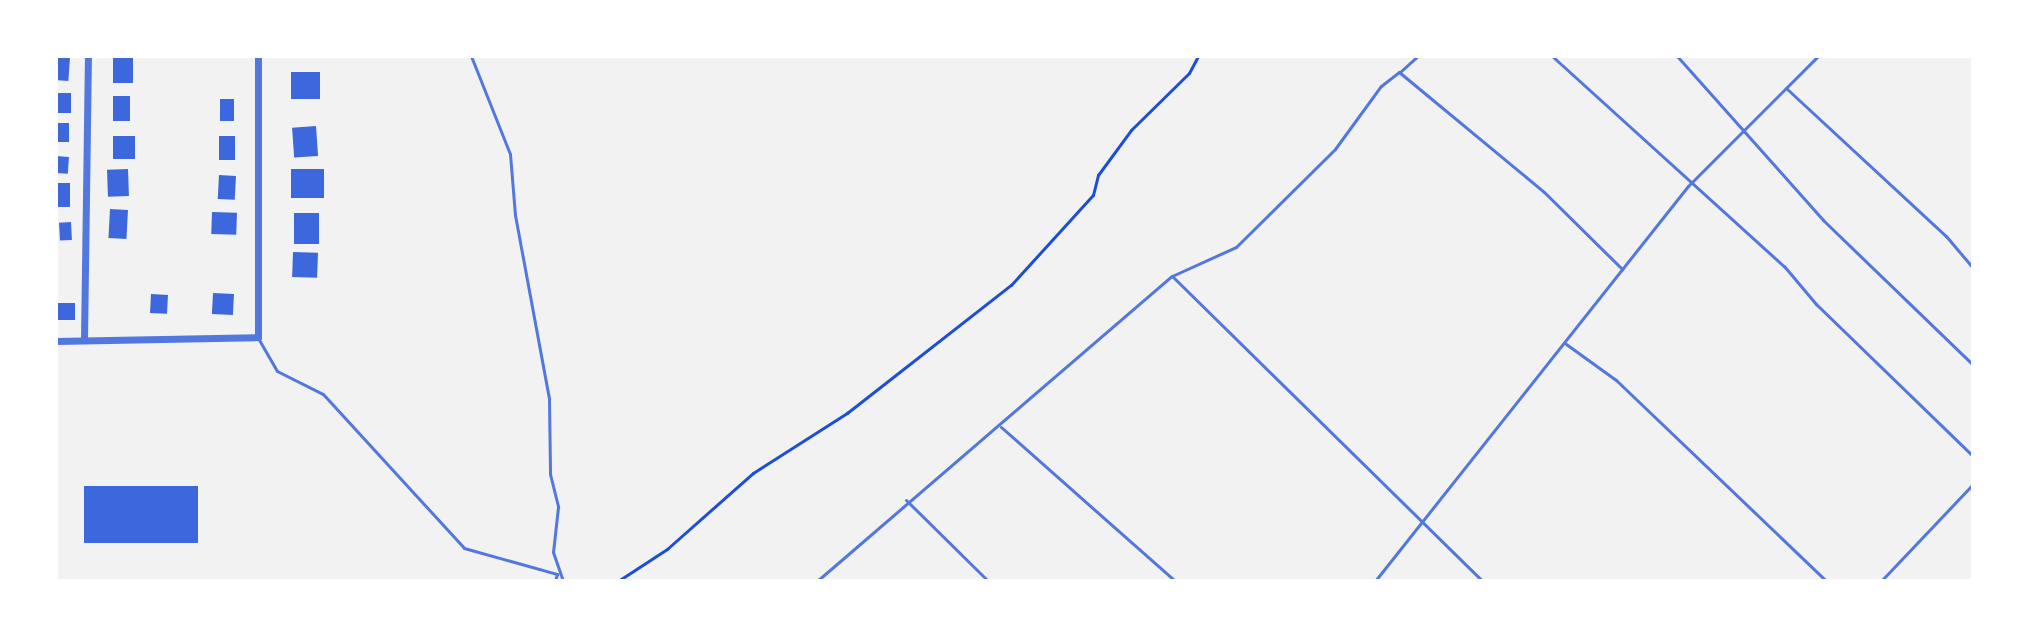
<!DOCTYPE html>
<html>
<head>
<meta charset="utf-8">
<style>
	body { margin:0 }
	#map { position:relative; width:2029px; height:637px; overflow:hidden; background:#f2f2f2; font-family:"PT Sans",sans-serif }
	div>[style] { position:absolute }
	.building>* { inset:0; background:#3d67dc; transform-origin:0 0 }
	.path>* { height:3px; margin:-1.5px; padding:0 1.5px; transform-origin:1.5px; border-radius:1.5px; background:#1d4ed8 }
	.service>* { height:3px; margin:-1.5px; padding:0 1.5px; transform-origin:1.5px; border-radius:1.5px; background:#5277de }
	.minor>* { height:7px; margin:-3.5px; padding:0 3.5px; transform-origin:3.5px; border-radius:3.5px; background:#5277de }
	span { translate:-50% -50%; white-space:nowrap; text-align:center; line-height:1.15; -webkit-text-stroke:7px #fff; paint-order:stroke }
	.frame { position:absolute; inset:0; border:58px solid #fff; pointer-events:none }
</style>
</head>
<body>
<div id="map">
	<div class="building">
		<i style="left:56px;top:57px;width:14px;height:23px;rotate:4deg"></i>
		<i style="left:113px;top:57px;width:20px;height:26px"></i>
		<i style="left:291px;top:72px;width:29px;height:27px"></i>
		<i style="left:56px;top:93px;width:15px;height:20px"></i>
		<i style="left:113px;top:96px;width:17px;height:25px"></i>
		<i style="left:220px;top:99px;width:14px;height:22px"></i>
		<i style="left:56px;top:123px;width:13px;height:19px"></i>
		<i style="left:316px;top:126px;width:30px;height:24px;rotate:86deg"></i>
		<i style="left:113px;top:136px;width:22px;height:23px"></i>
		<i style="left:219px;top:136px;width:16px;height:24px"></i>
		<i style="left:56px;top:156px;width:13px;height:17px;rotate:4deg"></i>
		<i style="left:128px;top:169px;width:27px;height:21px;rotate:88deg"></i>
		<i style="left:291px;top:169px;width:33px;height:29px"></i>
		<i style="left:219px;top:175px;width:17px;height:24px;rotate:3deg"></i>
		<i style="left:56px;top:183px;width:14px;height:24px"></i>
		<i style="left:110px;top:209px;width:18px;height:29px;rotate:3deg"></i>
		<i style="left:212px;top:212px;width:25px;height:22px;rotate:2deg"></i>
		<i style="left:294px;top:213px;width:25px;height:31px"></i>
		<i style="left:71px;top:222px;width:18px;height:12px;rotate:87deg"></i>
		<i style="left:293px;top:252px;width:25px;height:25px;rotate:2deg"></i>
		<i style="left:213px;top:293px;width:21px;height:21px;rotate:3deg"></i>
		<i style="left:151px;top:294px;width:17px;height:19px;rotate:3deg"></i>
		<i style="left:56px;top:303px;width:19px;height:17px"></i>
		<i style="left:198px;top:486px;width:57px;height:114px;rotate:90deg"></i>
	</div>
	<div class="path">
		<i style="left:618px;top:581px;width:59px;rotate:-33.1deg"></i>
		<i style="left:667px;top:549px;width:115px;rotate:-41.5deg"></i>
		<i style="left:753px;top:473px;width:112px;rotate:-32.6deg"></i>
		<i style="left:847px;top:413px;width:208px;rotate:-38deg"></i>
		<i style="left:1011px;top:285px;width:122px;rotate:-47.7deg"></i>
		<i style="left:1093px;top:195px;width:21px;rotate:-76deg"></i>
		<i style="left:1098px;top:175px;width:56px;rotate:-53.7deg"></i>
		<i style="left:1131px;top:130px;width:81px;rotate:-44.5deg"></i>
		<i style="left:1189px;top:73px;width:19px;rotate:-62deg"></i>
	</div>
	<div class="service">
		<i style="left:471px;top:56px;width:105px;rotate:68.3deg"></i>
		<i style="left:510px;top:154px;width:61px;rotate:85.3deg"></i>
		<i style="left:515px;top:215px;width:187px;rotate:79.5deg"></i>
		<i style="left:549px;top:399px;width:75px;rotate:89.2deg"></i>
		<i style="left:550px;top:474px;width:34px;rotate:76deg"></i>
		<i style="left:558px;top:507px;width:45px;rotate:96.3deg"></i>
		<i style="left:553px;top:552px;width:31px;rotate:71deg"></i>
		<i style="left:1552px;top:56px;width:313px;rotate:42.2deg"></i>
		<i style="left:1784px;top:266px;width:50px;rotate:49.9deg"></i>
		<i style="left:1816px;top:304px;width:219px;rotate:44.1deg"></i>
		<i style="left:1677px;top:56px;width:220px;rotate:48.3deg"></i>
		<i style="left:1823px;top:220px;width:209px;rotate:44deg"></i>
		<i style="left:1400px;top:72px;width:24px;rotate:-42deg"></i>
		<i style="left:1786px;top:88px;width:218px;rotate:42.8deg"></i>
		<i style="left:1946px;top:236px;width:42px;rotate:49.8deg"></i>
		<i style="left:1172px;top:276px;width:70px;rotate:-24.4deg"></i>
		<i style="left:1236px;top:247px;width:139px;rotate:-44.7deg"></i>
		<i style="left:1335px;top:149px;width:78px;rotate:-53.9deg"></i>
		<i style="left:1381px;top:86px;width:23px;rotate:-38deg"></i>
		<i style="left:1399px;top:72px;width:188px;rotate:39.6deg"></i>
		<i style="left:1544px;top:192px;width:110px;rotate:44.6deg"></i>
		<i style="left:258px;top:338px;width:38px;rotate:60deg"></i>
		<i style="left:277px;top:371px;width:51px;rotate:26.6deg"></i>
		<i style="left:323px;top:394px;width:209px;rotate:47.5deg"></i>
		<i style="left:464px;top:548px;width:97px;rotate:15.6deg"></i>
		<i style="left:557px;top:574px;width:7px;rotate:106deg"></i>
		<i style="left:1566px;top:344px;width:62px;rotate:35.8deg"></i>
		<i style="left:1616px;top:380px;width:291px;rotate:43.7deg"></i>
		<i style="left:1001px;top:427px;width:232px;rotate:41.5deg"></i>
		<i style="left:906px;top:500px;width:115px;rotate:44.6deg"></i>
		<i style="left:817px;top:581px;width:468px;rotate:-40.7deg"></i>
		<i style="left:1172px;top:276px;width:435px;rotate:44.5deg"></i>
		<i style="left:1375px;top:581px;width:504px;rotate:-51.61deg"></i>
		<i style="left:1688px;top:186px;width:184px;rotate:-45deg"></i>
		<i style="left:1881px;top:581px;width:134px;rotate:-46.5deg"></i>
	</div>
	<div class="minor">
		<i style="left:84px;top:340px;width:284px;rotate:-89.2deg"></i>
		<i style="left:56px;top:341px;width:202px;rotate:-1.1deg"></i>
		<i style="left:258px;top:337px;width:281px;rotate:-90deg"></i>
	</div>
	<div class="frame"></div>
</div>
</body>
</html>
